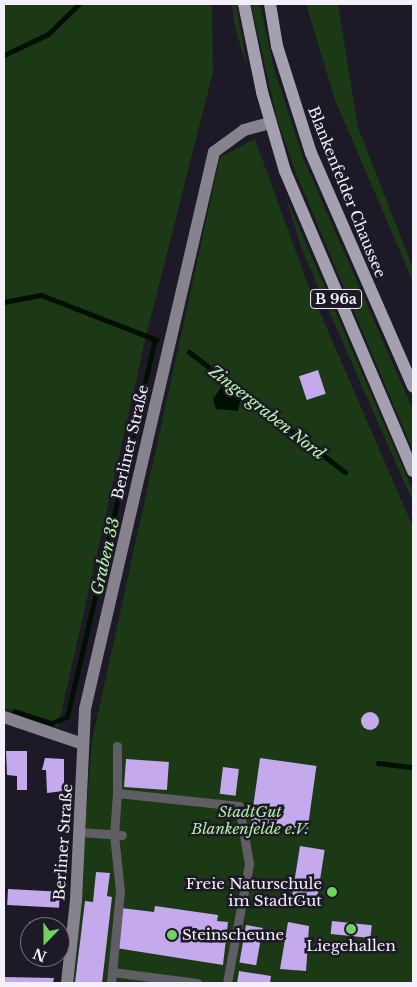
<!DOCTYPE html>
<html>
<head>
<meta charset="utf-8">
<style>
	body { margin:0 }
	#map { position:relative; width:417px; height:987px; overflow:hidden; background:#1e1926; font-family:"Libre Baskerville",serif }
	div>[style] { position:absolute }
	.green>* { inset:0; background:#1a3914 }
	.water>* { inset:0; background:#001000 }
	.stream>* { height:5px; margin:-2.5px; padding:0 2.5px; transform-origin:2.5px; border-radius:2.5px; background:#001000 }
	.building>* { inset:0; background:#c4a9ed; transform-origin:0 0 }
	.round { border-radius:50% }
	.lane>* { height:9px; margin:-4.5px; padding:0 4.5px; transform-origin:4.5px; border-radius:4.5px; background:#605d64 }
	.secondary>* { height:12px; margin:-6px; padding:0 6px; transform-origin:6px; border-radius:6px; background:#87838e }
	.primary>* { height:12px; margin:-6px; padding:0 6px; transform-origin:6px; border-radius:6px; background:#a5a0af }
	.dots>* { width:14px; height:14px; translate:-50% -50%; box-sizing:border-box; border:2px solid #1e1926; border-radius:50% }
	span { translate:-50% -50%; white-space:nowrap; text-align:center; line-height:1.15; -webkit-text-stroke:5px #1e1926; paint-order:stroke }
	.shield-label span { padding:1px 4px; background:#1e1926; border:1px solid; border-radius:4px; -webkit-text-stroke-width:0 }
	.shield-label { font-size:14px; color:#f4f0fa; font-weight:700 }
	.street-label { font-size:15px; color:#f4f0fa }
	.park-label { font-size:15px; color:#aef3a2; font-style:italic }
	.poi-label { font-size:15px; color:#f4f0fa }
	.right { translate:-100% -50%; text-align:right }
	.left { translate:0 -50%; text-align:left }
	.water-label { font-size:16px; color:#b3f9a8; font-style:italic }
	.frame { position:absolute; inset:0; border:5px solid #f4f0fa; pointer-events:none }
	.north { position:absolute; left:20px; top:917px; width:50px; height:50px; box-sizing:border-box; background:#1e1926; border:1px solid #746f7b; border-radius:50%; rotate:202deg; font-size:14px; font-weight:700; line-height:20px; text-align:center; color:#f4f0fa }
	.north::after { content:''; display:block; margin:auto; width:18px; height:22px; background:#70d35f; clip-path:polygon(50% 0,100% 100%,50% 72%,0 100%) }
</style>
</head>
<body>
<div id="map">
	<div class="green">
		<i style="clip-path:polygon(4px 4px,212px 4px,213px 72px,147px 332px,58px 727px,4px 708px)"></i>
		<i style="clip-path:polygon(232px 4px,236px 4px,248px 71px,235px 28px)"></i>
		<i style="clip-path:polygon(251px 4px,260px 4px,274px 69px,304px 160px,413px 410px,413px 451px,297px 176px,277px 119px)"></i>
		<i style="clip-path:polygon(306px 4px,338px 4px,358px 127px,413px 268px,413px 282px,335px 100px)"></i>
		<i style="clip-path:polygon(255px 139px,308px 285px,413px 527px,413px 983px,72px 983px,92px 741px,220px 157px)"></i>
		<i style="clip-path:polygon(285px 195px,413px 491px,413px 502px,302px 250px)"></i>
	</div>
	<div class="water">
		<i style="clip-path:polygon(222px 386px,241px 398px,238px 411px,216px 409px,213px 399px)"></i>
	</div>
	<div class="stream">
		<i style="left:4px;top:55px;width:49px;rotate:-25.5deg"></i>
		<i style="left:48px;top:34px;width:43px;rotate:-44.1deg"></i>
		<i style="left:4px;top:302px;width:38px;rotate:-11deg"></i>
		<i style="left:41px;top:295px;width:124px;rotate:21.2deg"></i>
		<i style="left:189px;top:352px;width:197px;rotate:37.6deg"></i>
		<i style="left:14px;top:711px;width:39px;rotate:18deg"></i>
		<i style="left:51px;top:723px;width:17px;rotate:-21deg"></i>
		<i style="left:67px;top:717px;width:388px;rotate:-76.9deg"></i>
		<i style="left:378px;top:763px;width:35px;rotate:7deg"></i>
	</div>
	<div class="building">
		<i style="left:318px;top:370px;width:25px;height:20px;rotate:72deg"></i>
		<i class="round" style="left:361px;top:712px;width:18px;height:18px"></i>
		<i style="clip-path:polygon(6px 751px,27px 751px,27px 790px,17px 790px,17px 776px,7px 775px)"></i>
		<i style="clip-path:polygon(45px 758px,64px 759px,64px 791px,47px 793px,46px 770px,42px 770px)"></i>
		<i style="left:260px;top:758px;width:57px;height:64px;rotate:8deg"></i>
		<i style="left:126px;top:759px;width:43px;height:28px;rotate:4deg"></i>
		<i style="left:223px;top:767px;width:16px;height:27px;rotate:7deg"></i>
		<i style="left:300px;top:846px;width:25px;height:58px;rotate:9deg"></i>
		<i style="clip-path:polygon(96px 872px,110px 873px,107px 896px,112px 897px,102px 983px,75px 983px,85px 901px,93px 902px)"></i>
		<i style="left:8px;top:889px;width:52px;height:16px;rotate:3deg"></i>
		<i style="clip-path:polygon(155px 906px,218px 915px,217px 921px,228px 922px,223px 965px,116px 948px,121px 908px,154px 912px)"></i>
		<i style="left:332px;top:921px;width:40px;height:13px;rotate:6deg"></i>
		<i style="clip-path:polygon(29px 922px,59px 924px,30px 927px,30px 957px,26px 957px)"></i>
		<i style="clip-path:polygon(288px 922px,309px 926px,306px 971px,280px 969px)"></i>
		<i style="left:246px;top:925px;width:17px;height:38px;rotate:10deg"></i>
		<i style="clip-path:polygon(239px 971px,271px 976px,270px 983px,237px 983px)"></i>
		<i style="clip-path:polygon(4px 977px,54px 978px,53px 983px,4px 983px)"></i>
	</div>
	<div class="lane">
		<i style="left:117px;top:793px;width:47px;rotate:-90deg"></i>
		<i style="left:80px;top:832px;width:42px;rotate:4.1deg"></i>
		<i style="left:112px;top:972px;width:86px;rotate:7.4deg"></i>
		<i style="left:111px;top:983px;width:92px;rotate:-84.4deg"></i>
		<i style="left:120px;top:891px;width:56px;rotate:-96.1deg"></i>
		<i style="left:114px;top:835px;width:42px;rotate:-85.9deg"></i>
		<i style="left:117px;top:793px;width:123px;rotate:6.1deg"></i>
		<i style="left:239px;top:806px;width:59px;rotate:80.2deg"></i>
		<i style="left:249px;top:864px;width:121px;rotate:100.5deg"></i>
	</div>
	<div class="secondary">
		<i style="left:4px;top:717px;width:80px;rotate:18.9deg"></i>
		<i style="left:67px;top:983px;width:83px;rotate:-83.8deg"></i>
		<i style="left:76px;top:900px;width:191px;rotate:-87.3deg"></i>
		<i style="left:85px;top:709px;width:572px;rotate:-76.96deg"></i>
		<i style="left:214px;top:152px;width:37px;rotate:-36deg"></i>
		<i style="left:244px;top:130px;width:27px;rotate:-15deg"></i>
	</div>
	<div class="primary">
		<i style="left:244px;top:4px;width:90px;rotate:78.4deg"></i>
		<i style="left:262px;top:92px;width:82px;rotate:73.8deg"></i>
		<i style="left:285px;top:171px;width:326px;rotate:66.9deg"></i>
		<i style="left:270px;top:4px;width:43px;rotate:80.5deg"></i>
		<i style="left:277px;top:46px;width:112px;rotate:72.4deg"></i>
		<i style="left:311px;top:153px;width:255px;rotate:66.4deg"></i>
	</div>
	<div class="dots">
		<i style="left:332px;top:892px;background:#70d35f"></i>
		<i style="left:351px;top:929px;background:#70d35f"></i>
		<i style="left:172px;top:935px;background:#70d35f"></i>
	</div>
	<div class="shield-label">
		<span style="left:336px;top:299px">B 96a</span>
	</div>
	<div class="street-label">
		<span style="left:347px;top:192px;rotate:68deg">Blankenfelder Chaussee</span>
		<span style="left:130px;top:442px;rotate:-77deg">Berliner Straße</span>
		<span style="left:63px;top:842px;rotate:-86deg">Berliner Straße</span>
	</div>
	<div class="park-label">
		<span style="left:250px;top:820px">StadtGut<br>Blankenfelde e.V.</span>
	</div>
	<div class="poi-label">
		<span class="right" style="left:322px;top:892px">Freie Naturschule<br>im StadtGut</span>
		<span class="left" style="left:182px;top:935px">Steinscheune</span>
		<span style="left:351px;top:946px">Liegehallen</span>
	</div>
	<div class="water-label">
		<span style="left:267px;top:412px;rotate:38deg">Zingergraben Nord</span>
		<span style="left:105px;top:556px;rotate:-77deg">Graben 33</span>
	</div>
	<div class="frame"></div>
	<div class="north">N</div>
</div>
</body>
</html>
